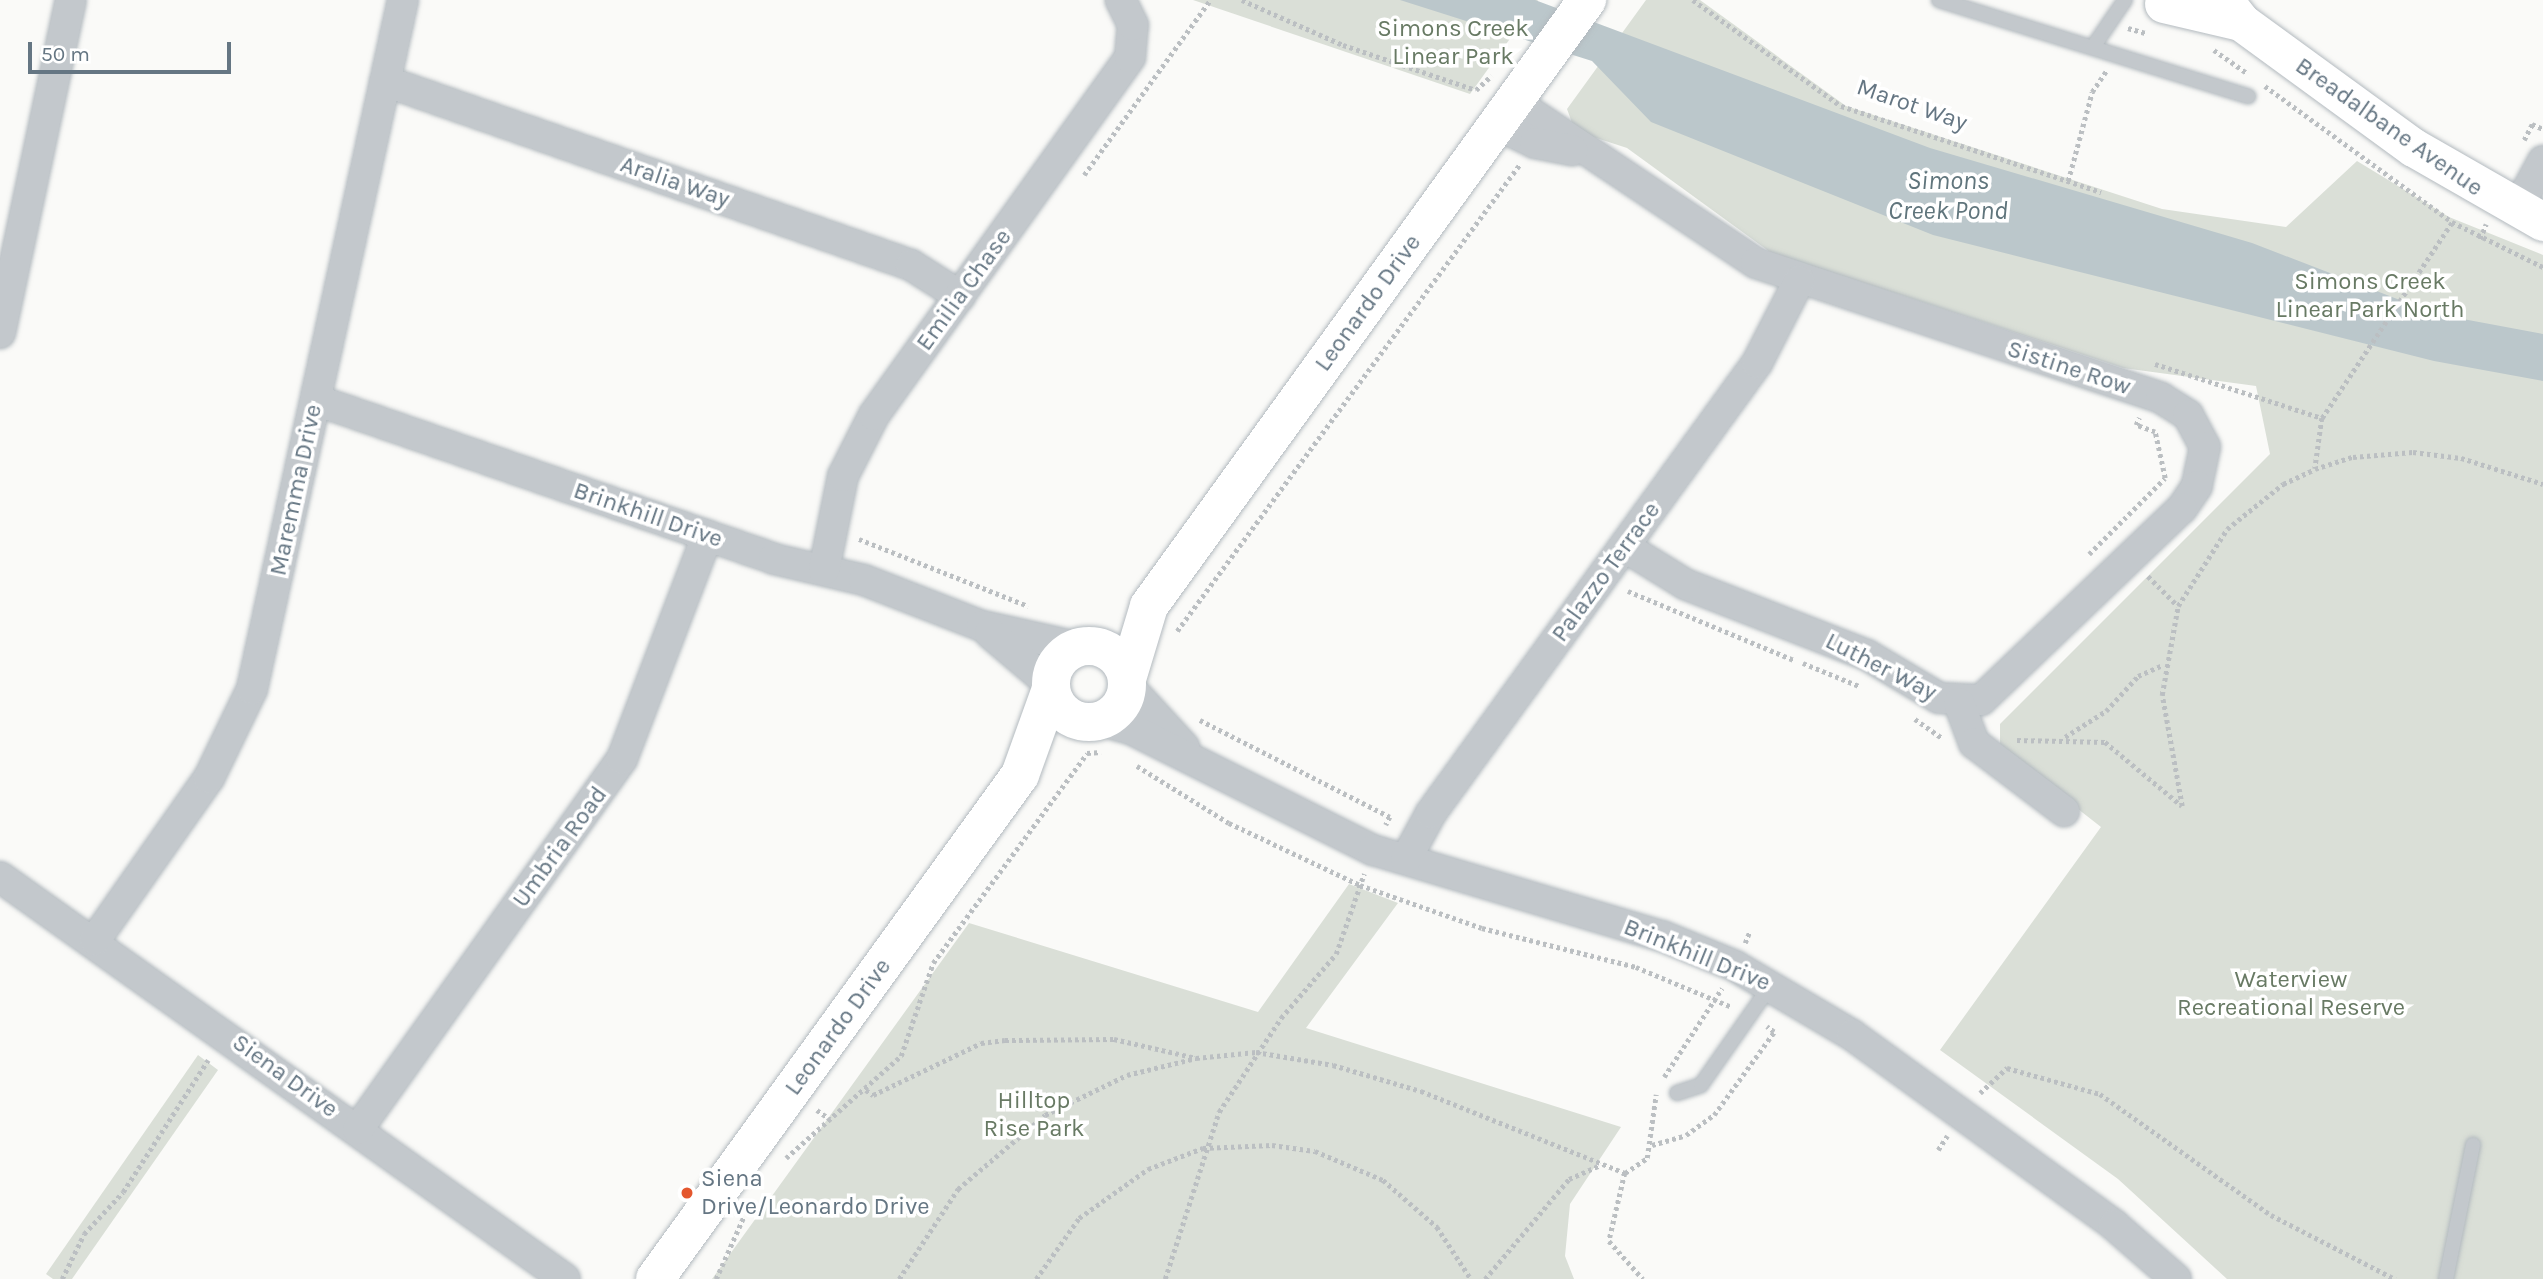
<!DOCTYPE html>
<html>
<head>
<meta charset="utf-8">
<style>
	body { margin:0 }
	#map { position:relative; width:2543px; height:1279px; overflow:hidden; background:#fafaf8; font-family:Karla,sans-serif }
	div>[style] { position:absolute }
	.green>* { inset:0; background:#dadfd7 }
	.water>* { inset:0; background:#bbc7cb }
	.path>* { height:4.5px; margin-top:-2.25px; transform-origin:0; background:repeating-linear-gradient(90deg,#bbbfc2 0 3.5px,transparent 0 7px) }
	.roads { filter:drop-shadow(0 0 2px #b3babf) drop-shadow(0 0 2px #b3babf) }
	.lane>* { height:14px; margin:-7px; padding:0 7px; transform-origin:7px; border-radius:7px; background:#c3c8cc }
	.street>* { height:30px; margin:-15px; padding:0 15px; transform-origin:15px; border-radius:15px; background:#c3c8cc }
	.secondary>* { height:38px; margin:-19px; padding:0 19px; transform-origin:19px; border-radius:19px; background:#fff }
	.secondary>.ring { margin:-19px; padding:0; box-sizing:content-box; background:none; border:38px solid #fff; border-radius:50% }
	.dots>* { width:19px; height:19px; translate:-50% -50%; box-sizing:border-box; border:4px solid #fff; border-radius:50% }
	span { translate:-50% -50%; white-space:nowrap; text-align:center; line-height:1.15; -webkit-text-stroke:7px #fff; paint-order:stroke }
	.park-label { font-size:24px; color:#687a64 }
	.street-label { font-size:24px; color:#657683 }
	.poi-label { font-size:24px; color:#657683 }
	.left { translate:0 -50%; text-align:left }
	.water-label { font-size:26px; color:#60757c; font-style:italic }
	.scale { position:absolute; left:28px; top:42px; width:203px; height:32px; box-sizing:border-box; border:4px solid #657683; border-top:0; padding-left:9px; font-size:21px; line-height:24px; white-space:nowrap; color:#657683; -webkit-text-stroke:5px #fff; paint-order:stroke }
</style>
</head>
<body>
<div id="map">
	<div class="green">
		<i style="clip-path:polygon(1193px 0,1538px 0,1470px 94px)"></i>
		<i style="clip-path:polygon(1646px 0,1700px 0,1846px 106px,2162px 209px,2286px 227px,2357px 161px,2449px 217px,2543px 255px,2543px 1279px,2227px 1279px,2118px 1179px,1940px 1050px,2101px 827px,2000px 748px,2000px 724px,2270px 454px,2256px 386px,2123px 368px,1770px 252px,1627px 148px,1575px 131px,1567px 109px)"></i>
		<i style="clip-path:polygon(1349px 884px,1398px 903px,1306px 1028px,1621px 1127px,1570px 1204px,1565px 1256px,1574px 1279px,712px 1279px,969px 923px,1258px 1012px)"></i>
		<i style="clip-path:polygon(198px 1055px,218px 1070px,72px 1279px,53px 1279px,46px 1274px)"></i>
	</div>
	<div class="water">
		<i style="clip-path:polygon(1400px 0,1535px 0,1930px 148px,2252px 243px,2436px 314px,2543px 334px,2543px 381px,2434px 361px,1933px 235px,1651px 122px,1592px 61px)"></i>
	</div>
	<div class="path">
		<i style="left:1242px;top:0;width:111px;rotate:24deg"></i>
		<i style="left:1343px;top:45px;width:140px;rotate:18.7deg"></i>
		<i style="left:1476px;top:90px;width:21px;rotate:-43deg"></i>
		<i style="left:1693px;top:0;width:182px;rotate:35.6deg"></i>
		<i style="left:1841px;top:106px;width:274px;rotate:18.3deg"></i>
		<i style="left:2128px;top:28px;width:19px;rotate:16deg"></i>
		<i style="left:2214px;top:50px;width:40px;rotate:34.9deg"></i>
		<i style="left:2265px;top:86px;width:231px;rotate:36deg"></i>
		<i style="left:2524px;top:140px;width:18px;rotate:-63deg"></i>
		<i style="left:2532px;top:124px;width:12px;rotate:24deg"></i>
		<i style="left:1084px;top:175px;width:216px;rotate:-54.2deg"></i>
		<i style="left:2068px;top:181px;width:92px;rotate:-74.9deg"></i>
		<i style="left:2092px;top:92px;width:25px;rotate:-56deg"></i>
		<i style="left:2480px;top:239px;width:16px;rotate:-68deg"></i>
		<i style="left:2155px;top:364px;width:176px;rotate:17.9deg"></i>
		<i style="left:2322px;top:418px;width:51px;rotate:97.8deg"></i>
		<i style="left:2315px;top:469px;width:40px;rotate:-18deg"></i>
		<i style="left:2353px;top:457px;width:60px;rotate:-4.8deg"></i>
		<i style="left:2413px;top:452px;width:48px;rotate:7.1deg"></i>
		<i style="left:2461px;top:458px;width:86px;rotate:17.6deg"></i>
		<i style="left:2322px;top:418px;width:235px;rotate:-56.4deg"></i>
		<i style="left:2452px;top:222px;width:102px;rotate:26.3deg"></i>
		<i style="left:859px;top:539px;width:182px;rotate:21.6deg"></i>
		<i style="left:2089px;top:554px;width:107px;rotate:-45deg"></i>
		<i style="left:2165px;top:478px;width:47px;rotate:-102.3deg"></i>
		<i style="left:2155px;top:432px;width:20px;rotate:-160deg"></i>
		<i style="left:2136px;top:425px;width:8px;rotate:-67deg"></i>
		<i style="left:2148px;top:576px;width:42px;rotate:45deg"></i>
		<i style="left:1628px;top:591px;width:180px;rotate:22.6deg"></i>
		<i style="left:1177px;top:631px;width:579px;rotate:-53.7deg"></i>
		<i style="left:1803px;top:663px;width:61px;rotate:22.3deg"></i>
		<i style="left:1915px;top:719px;width:33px;rotate:35deg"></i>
		<i style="left:1200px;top:720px;width:213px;rotate:27deg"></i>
		<i style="left:1390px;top:817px;width:9px;rotate:117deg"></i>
		<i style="left:2065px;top:737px;width:49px;rotate:-32.4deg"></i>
		<i style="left:2106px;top:711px;width:47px;rotate:-47.6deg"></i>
		<i style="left:2138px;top:676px;width:27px;rotate:-24deg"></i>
		<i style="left:2017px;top:740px;width:88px;rotate:1.3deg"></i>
		<i style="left:2105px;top:742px;width:100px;rotate:39.7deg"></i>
		<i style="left:2182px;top:806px;width:113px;rotate:-100.2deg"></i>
		<i style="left:2162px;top:695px;width:90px;rotate:-79.8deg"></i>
		<i style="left:2178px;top:606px;width:91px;rotate:-57.5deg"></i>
		<i style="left:2227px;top:529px;width:72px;rotate:-38.8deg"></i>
		<i style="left:2283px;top:484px;width:35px;rotate:-25deg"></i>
		<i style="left:1137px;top:766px;width:108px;rotate:31.8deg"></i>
		<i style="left:1229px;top:823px;width:145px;rotate:25.3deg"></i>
		<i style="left:1360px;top:885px;width:129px;rotate:19.4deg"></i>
		<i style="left:1482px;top:928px;width:159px;rotate:14.2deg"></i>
		<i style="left:1636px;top:967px;width:104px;rotate:22.6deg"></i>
		<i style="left:1745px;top:943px;width:11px;rotate:-68deg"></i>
		<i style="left:1664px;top:1077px;width:106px;rotate:-56.9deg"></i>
		<i style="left:866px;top:1090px;width:9px;rotate:36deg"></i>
		<i style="left:873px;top:1095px;width:120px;rotate:-25.7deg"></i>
		<i style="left:981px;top:1043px;width:24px;rotate:-7deg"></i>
		<i style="left:1005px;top:1040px;width:109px;rotate:-0.5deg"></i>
		<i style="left:1114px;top:1039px;width:84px;rotate:13deg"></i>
		<i style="left:1980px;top:1093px;width:37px;rotate:-43deg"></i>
		<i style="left:2007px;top:1068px;width:97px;rotate:15.6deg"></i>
		<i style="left:2100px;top:1094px;width:209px;rotate:35.3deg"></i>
		<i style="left:2271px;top:1215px;width:140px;rotate:27.3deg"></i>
		<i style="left:817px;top:1110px;width:16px;rotate:35deg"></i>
		<i style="left:1652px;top:1145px;width:35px;rotate:-16deg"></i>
		<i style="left:1686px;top:1135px;width:34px;rotate:-36deg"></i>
		<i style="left:1714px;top:1115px;width:102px;rotate:-54.1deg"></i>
		<i style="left:1774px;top:1032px;width:9px;rotate:-144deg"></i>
		<i style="left:1938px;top:1150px;width:17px;rotate:-57deg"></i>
		<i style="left:786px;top:1158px;width:154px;rotate:-41.6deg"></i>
		<i style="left:901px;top:1056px;width:98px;rotate:-71deg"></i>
		<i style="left:933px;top:963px;width:260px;rotate:-53.7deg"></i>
		<i style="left:1087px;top:753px;width:14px;rotate:-4deg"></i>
		<i style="left:1625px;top:1173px;width:70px;rotate:103.2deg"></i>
		<i style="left:1609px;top:1241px;width:51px;rotate:48.2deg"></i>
		<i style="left:62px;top:1279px;width:50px;rotate:-63.9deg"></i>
		<i style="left:84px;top:1234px;width:57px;rotate:-47.1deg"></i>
		<i style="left:123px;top:1192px;width:157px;rotate:-57.2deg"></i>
		<i style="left:716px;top:1279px;width:69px;rotate:-66deg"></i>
		<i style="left:899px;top:1279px;width:108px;rotate:-56.8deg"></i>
		<i style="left:958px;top:1189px;width:114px;rotate:-40.4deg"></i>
		<i style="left:1045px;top:1115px;width:91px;rotate:-26deg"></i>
		<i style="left:1127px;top:1075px;width:71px;rotate:-13.8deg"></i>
		<i style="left:1196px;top:1058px;width:60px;rotate:-5.7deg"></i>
		<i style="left:1256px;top:1052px;width:78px;rotate:9.6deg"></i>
		<i style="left:1333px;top:1065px;width:92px;rotate:16.5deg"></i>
		<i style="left:1421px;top:1091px;width:220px;rotate:21.9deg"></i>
		<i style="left:1625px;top:1173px;width:27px;rotate:-34deg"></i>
		<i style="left:1647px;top:1158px;width:64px;rotate:-81.9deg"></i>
		<i style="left:1036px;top:1279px;width:75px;rotate:-54.8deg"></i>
		<i style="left:1079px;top:1218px;width:85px;rotate:-35.4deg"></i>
		<i style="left:1148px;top:1169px;width:59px;rotate:-20.9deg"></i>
		<i style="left:1203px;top:1148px;width:69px;rotate:-2.5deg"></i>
		<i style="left:1272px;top:1145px;width:43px;rotate:7.9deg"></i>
		<i style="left:1315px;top:1151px;width:74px;rotate:23.1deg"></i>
		<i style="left:1383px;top:1180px;width:72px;rotate:41deg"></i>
		<i style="left:1437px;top:1227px;width:62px;rotate:56.8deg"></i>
		<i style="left:1165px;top:1279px;width:176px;rotate:-72.1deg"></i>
		<i style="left:1219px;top:1112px;width:113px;rotate:-56.6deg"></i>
		<i style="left:1281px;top:1018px;width:84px;rotate:-49.3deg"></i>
		<i style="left:1336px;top:954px;width:85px;rotate:-70.7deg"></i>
		<i style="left:1485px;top:1279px;width:131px;rotate:-50deg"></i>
		<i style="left:1569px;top:1179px;width:35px;rotate:-24deg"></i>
	</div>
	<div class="roads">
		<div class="lane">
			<i style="left:1939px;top:0;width:324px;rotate:17.3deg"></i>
			<i style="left:2093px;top:47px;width:57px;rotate:-55.8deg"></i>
			<i style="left:1677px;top:1093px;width:25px;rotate:-18deg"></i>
			<i style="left:1701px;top:1085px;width:122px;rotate:-55deg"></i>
			<i style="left:2446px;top:1279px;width:137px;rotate:-78.6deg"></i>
		</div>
		<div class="street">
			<i style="left:385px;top:81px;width:557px;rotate:19.28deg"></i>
			<i style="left:911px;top:265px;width:58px;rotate:32.3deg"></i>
			<i style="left:1513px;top:101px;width:292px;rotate:33.7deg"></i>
			<i style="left:1756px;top:263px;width:427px;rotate:18.4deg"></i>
			<i style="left:2161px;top:398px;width:32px;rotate:32deg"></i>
			<i style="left:2188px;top:415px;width:36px;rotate:62deg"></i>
			<i style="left:2205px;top:447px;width:40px;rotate:102deg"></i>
			<i style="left:2197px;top:486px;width:27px;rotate:124deg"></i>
			<i style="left:2182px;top:508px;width:278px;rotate:136.3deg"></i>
			<i style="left:1981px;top:700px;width:42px;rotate:-177.3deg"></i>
			<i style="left:1939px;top:698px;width:84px;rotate:-149.2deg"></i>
			<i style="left:1867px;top:655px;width:195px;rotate:-158.7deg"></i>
			<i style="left:1685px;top:584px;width:70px;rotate:-148.3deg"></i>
			<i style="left:1496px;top:124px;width:43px;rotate:26deg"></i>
			<i style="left:1535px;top:143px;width:38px;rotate:11deg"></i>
			<i style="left:2516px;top:211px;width:57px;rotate:-61.6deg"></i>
			<i style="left:0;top:333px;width:340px;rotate:-78deg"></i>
			<i style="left:316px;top:400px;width:485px;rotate:19.1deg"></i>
			<i style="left:774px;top:559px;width:92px;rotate:13.1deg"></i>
			<i style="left:864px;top:580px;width:127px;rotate:21.3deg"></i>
			<i style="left:982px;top:626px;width:97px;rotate:12.5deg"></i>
			<i style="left:824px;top:570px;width:96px;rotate:-78.6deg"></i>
			<i style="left:843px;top:476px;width:68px;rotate:-63.1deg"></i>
			<i style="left:874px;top:415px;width:440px;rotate:-54.4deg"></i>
			<i style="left:1130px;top:57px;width:32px;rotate:-85deg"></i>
			<i style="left:1133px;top:25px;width:28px;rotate:-116deg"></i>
			<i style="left:990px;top:633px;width:80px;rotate:40.4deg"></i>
			<i style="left:1128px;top:686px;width:83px;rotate:47.4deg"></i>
			<i style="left:1959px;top:703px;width:43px;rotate:69.4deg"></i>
			<i style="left:1974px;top:743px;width:113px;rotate:37.1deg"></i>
			<i style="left:1101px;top:721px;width:31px;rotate:15deg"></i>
			<i style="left:1131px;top:729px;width:271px;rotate:26.6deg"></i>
			<i style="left:1373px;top:850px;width:302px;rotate:16.6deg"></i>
			<i style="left:1662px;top:936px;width:79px;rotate:22.3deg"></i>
			<i style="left:1735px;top:966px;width:136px;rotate:30.5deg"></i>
			<i style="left:1852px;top:1035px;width:324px;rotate:35.9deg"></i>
			<i style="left:2114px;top:1225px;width:82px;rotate:41.1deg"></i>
			<i style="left:1406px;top:859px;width:52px;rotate:-61.5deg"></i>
			<i style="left:1431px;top:813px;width:556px;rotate:-54.08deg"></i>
			<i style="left:1757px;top:363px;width:92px;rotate:-62.9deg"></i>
			<i style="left:0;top:877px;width:693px;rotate:35.43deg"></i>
			<i style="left:95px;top:940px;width:198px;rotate:-54.9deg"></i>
			<i style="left:209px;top:778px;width:99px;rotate:-64.2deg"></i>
			<i style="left:252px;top:689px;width:705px;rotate:-77.64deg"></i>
			<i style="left:358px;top:1129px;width:455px;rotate:-54.5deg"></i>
			<i style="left:622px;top:759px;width:239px;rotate:-69.1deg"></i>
		</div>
		<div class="secondary">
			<i style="left:2224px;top:0;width:28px;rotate:52deg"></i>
			<i style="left:2241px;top:22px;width:214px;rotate:36.1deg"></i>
			<i style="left:2414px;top:148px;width:149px;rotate:29.8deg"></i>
			<i style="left:2164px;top:4px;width:79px;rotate:13.2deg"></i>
			<i class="ring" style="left:1051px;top:646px;width:38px;height:38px"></i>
			<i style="left:1127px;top:679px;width:76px;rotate:-73.2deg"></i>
			<i style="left:1149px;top:606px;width:748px;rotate:-54.14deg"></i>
			<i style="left:655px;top:1279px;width:622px;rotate:-54.09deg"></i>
			<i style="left:1020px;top:775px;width:91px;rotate:-70.2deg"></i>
		</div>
	</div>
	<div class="dots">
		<i style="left:687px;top:1193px;background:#e4572e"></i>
	</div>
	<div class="park-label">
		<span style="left:1453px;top:43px">Simons Creek<br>Linear Park</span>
		<span style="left:2370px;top:296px">Simons Creek<br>Linear Park North</span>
		<span style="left:2291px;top:994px">Waterview<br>Recreational Reserve</span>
		<span style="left:1034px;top:1115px">Hilltop<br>Rise Park</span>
	</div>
	<div class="street-label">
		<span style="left:1912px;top:105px;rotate:19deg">Marot Way</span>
		<span style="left:2389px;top:127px;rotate:35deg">Breadalbane Avenue</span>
		<span style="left:675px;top:182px;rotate:19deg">Aralia Way</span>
		<span style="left:964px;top:290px;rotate:-54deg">Emilia Chase</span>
		<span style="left:1368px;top:303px;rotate:-54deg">Leonardo Drive</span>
		<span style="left:2069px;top:368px;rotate:18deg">Sistine Row</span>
		<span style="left:296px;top:490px;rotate:-78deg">Maremma Drive</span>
		<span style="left:648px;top:515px;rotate:19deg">Brinkhill Drive</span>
		<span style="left:1606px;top:572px;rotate:-54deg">Palazzo Terrace</span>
		<span style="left:1881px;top:667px;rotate:27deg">Luther Way</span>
		<span style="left:560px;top:847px;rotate:-54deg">Umbria Road</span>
		<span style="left:1697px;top:955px;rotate:22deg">Brinkhill Drive</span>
		<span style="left:838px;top:1027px;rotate:-54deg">Leonardo Drive</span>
		<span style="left:285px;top:1076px;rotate:36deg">Siena Drive</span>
	</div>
	<div class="poi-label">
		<span class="left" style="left:701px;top:1193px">Siena<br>Drive/Leonardo Drive</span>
	</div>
	<div class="water-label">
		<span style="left:1948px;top:196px">Simons<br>Creek Pond</span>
	</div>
	<div class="scale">50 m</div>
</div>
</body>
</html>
